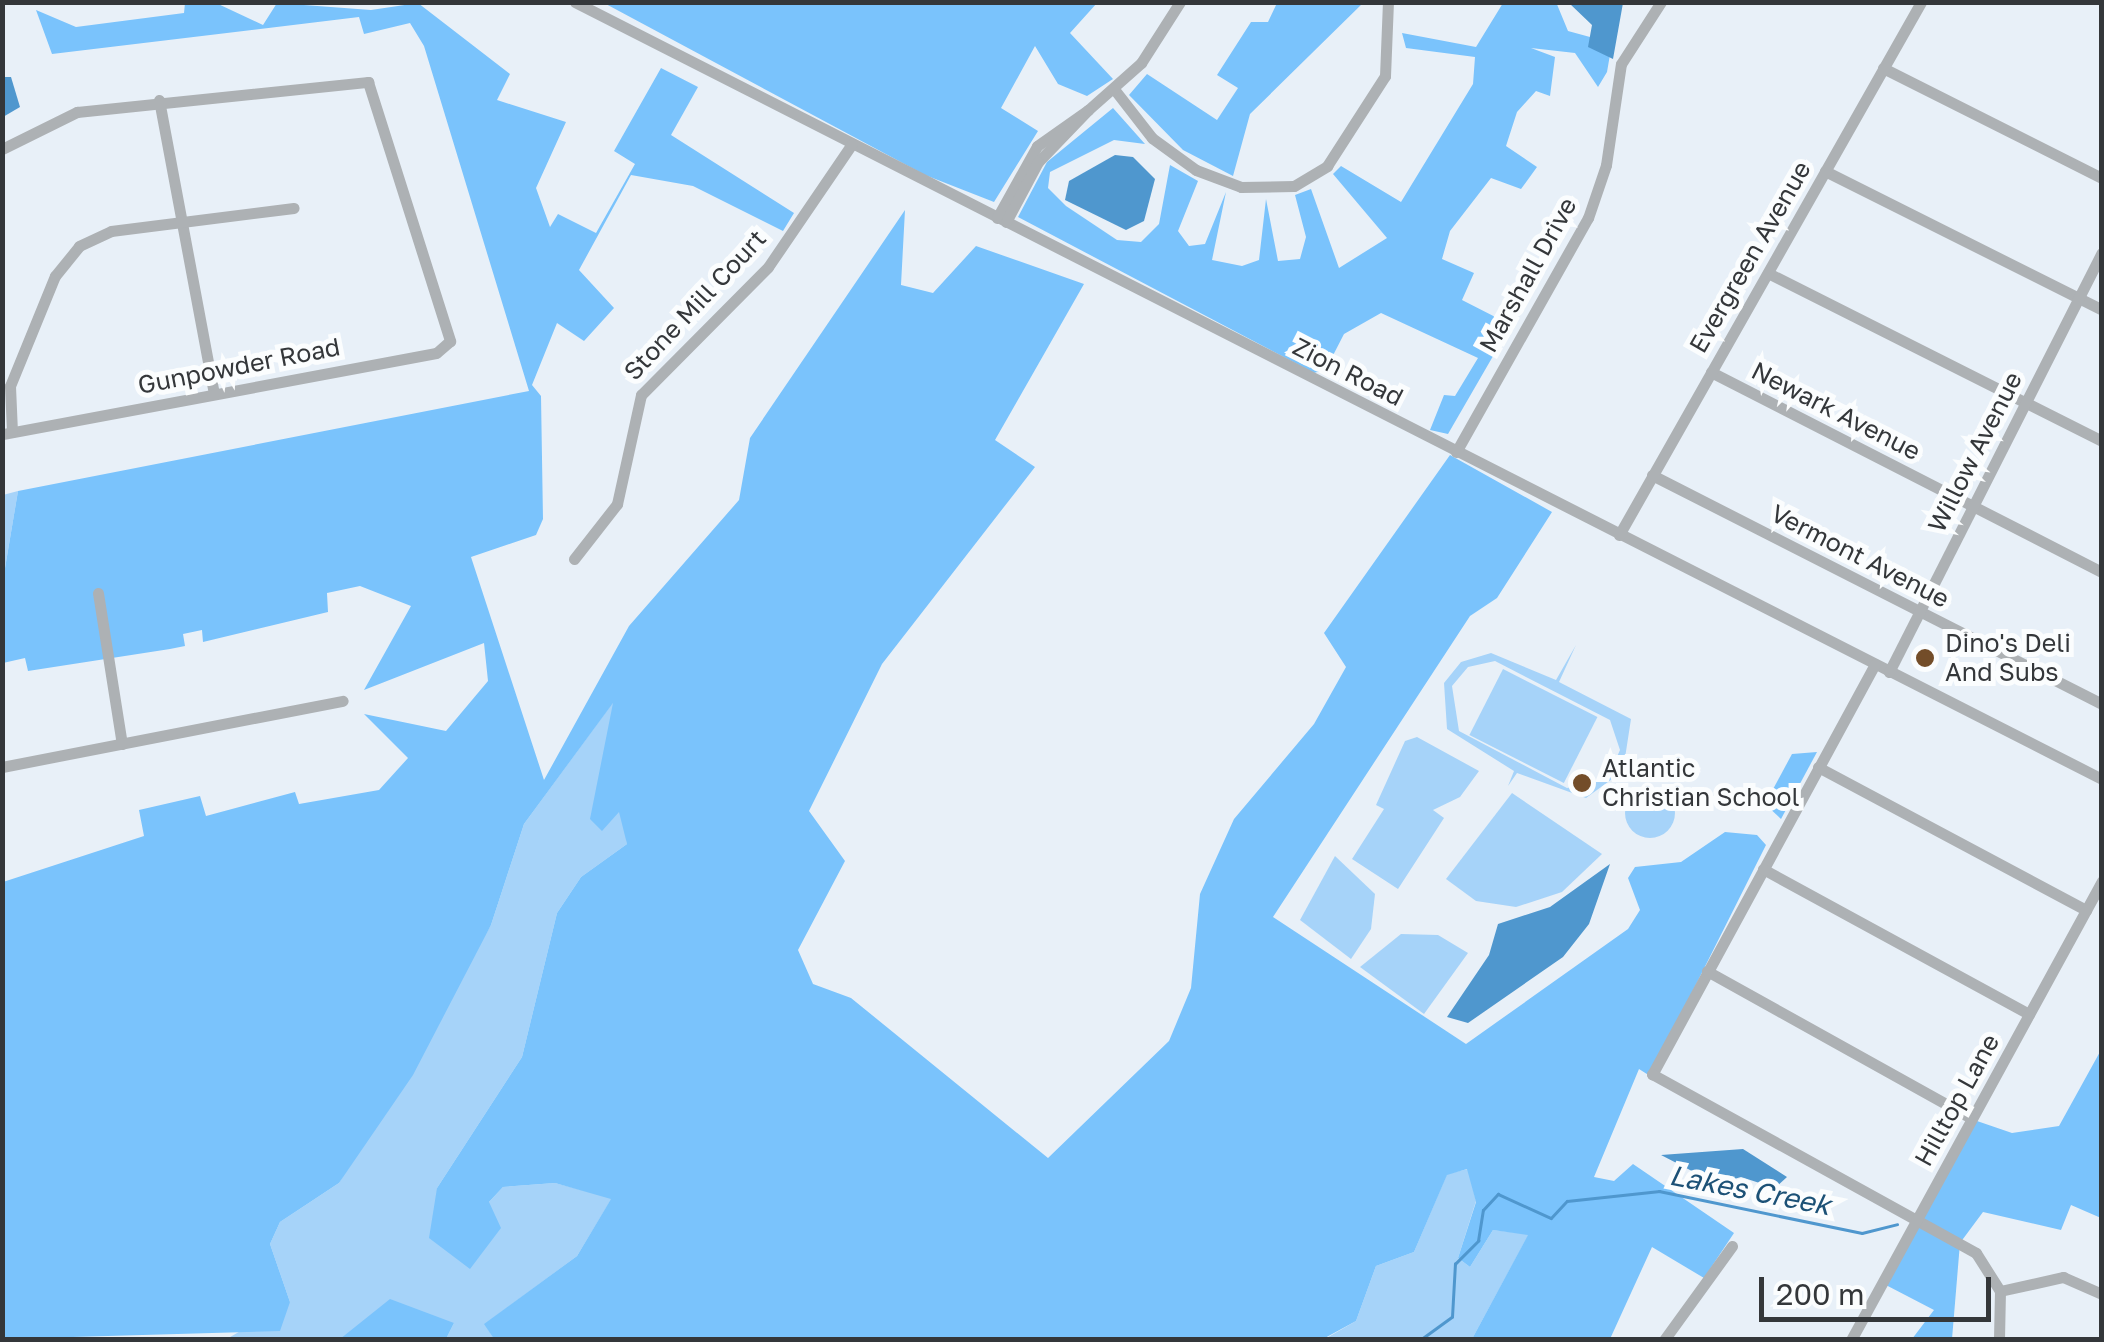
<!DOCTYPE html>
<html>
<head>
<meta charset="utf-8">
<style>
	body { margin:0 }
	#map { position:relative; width:2104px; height:1342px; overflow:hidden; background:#e8f0f8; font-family:"Golos Text",sans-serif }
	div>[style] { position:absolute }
	.green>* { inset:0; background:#a6d3f9; transform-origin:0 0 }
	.round { border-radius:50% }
	.forest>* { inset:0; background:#7ac3fc }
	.water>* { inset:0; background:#4f97ce }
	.stream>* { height:2.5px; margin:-1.25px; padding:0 1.25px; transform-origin:1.25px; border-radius:1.25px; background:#4f97ce }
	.minor>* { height:11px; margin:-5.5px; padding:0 5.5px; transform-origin:5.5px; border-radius:5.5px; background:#adb1b4 }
	.dots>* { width:28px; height:28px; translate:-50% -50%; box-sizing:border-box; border:5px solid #fbfdfe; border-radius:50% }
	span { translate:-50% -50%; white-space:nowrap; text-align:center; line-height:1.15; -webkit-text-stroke:10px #fbfdfe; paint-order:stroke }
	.street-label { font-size:25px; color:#34373a }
	.poi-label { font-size:25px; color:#34373a }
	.left { translate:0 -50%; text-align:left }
	.water-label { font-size:28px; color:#1c5176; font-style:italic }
	.frame { position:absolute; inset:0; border:5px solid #34373a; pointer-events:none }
	.scale { position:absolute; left:1759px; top:1277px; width:232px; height:45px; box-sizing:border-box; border:5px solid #34373a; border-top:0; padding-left:12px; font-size:30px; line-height:35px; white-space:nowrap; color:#34373a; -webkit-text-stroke:8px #fbfdfe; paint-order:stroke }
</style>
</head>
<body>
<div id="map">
	<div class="green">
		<i style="clip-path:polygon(18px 491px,3px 580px,3px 495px)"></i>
		<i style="clip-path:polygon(evenodd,1576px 645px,1559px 682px,1631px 719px,1623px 771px,1586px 798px,1517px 773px,1508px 786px,1514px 771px,1447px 729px,1444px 683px,1461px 662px,1491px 653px,1556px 680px,1576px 645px,1495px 661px,1610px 720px,1620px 750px,1607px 779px,1567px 788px,1459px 731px,1452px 686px,1468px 667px,1495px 661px)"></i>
		<i style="left:1503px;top:669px;width:106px;height:74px;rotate:27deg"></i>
		<i style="clip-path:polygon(614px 701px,627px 844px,581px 877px,557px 913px,522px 1057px,437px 1188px,489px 1202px,503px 1187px,555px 1183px,612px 1198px,577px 1256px,485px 1324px,494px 1339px,446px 1339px,454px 1323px,376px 1339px,225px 1340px,290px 1302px,270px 1244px,280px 1222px,339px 1183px,491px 925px,524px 824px)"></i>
		<i style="clip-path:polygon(1417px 737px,1479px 771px,1460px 797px,1433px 810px,1444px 818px,1398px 889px,1352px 859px,1384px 809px,1376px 805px,1405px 741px)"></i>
		<i class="round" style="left:1625px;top:788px;width:50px;height:50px"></i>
		<i style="clip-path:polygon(1512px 793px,1602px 854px,1562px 892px,1516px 907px,1476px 901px,1446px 879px)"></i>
		<i style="clip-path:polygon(1335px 856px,1375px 894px,1371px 929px,1351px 959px,1300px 920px)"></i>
		<i style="clip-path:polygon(1401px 934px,1438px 935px,1468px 953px,1424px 1014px,1360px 967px)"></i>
		<i style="clip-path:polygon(1468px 1169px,1476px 1201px,1458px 1258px,1470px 1267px,1493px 1230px,1529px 1234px,1472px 1339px,1323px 1340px,1356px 1321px,1376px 1266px,1414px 1252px,1447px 1174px)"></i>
	</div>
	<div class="forest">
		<i style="clip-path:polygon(1556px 2px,1568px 31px,1612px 43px,1607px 72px,1598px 87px,1575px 53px,1531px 48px,1555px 57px,1550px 96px,1536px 91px,1517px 112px,1506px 146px,1537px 167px,1521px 189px,1491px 178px,1450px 231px,1442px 259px,1474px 273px,1462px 300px,1511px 325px,1448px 434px,1430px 430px,1444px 395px,1455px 396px,1478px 358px,1381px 313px,1344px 334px,1326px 369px,1314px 373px,1018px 217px,1047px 162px,1113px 108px,1145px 144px,1114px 140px,1050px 172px,1048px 188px,1066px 206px,1117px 240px,1141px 242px,1159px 224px,1170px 165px,1198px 181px,1178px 231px,1189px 246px,1205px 244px,1226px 192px,1212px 260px,1242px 266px,1259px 260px,1266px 199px,1278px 261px,1300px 259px,1306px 237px,1295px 195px,1311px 189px,1339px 268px,1387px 238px,1333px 174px,1341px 166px,1401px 202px,1473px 84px,1475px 57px,1406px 48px,1402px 33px,1476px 47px,1503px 3px)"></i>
		<i style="clip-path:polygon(185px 3px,216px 3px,263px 25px,277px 3px,371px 10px,418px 3px,510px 74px,497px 100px,566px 122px,536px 188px,550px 227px,558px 214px,596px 233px,635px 164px,614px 151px,661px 68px,698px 87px,671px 135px,794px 213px,783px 231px,693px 186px,631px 175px,579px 270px,614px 308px,584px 341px,557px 323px,532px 385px,541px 396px,543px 519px,536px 535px,471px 557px,544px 780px,629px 626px,739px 500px,750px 438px,905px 210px,901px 285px,933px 293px,976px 246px,1084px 284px,995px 440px,1035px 467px,882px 664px,809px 811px,845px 861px,798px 950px,813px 984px,851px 998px,1048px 1158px,1169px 1041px,1191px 988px,1200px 894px,1234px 819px,1314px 724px,1346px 667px,1324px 633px,1450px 455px,1552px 512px,1497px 598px,1470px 616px,1273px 917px,1466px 1044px,1628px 929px,1640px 910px,1628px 878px,1635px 867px,1681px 862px,1725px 832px,1757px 835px,1766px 845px,1650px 1076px,1639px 1069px,1594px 1177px,1614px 1181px,1633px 1164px,1734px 1233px,1704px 1278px,1652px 1247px,1610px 1339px,1472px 1339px,1528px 1235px,1493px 1230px,1470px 1267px,1458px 1258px,1476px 1202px,1467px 1169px,1447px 1175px,1414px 1252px,1376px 1266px,1356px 1321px,1323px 1339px,494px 1339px,484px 1324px,577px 1256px,611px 1199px,555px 1183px,503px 1187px,489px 1202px,501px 1228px,470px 1269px,429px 1238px,437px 1188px,522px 1057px,557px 913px,581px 877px,627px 844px,619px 812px,602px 831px,590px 819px,613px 703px,524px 824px,491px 925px,413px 1075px,339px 1183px,280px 1222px,270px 1244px,290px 1302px,280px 1331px,3px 1339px,3px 882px,144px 836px,139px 810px,200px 796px,206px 816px,295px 792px,299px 804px,379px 790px,408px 758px,364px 714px,446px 731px,488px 681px,484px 643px,364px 690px,411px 606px,360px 586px,327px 593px,328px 612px,203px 642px,202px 630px,183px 634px,185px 646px,170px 649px,28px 671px,25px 658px,3px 663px,3px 580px,18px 491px,529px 391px,424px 46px,410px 23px,364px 34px,359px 17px,52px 54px,36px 10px,76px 27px,184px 13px)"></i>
		<i style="clip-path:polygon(604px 3px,1097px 3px,1070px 33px,1113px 79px,1087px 96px,1058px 84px,1035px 46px,1001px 108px,1038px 131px,994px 202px,925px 175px)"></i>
		<i style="clip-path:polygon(1277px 3px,1363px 3px,1250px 114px,1233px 176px,1183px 150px,1129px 95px,1147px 74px,1217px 120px,1238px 88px,1217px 75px,1251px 22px,1268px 22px)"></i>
		<i style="clip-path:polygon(1817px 752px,1781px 819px,1765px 804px,1792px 754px)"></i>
		<i style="clip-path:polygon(2101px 1050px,2101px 1218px,2071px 1205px,2061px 1230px,1983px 1212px,1960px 1243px,1952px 1339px,1912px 1339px,1934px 1310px,1882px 1283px,1977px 1121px,2012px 1133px,2059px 1126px)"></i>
		<i style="clip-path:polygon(390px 1299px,454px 1323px,446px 1339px,340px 1339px)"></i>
	</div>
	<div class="water">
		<i style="clip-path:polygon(1569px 3px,1623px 3px,1613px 59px,1588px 47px,1592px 25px)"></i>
		<i style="clip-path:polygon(3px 77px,11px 77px,20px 107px,3px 117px)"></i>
		<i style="clip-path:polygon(1115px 155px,1133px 157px,1155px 179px,1144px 221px,1126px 230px,1065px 200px,1069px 181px)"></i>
		<i style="clip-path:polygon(1610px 864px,1589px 924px,1563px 957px,1468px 1023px,1447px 1017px,1489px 955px,1498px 924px,1550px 907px)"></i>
		<i style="clip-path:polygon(1743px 1149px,1787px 1177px,1775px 1188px,1741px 1177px,1717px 1184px,1661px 1155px)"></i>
	</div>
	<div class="stream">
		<i style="left:1420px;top:1340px;width:39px;rotate:-36deg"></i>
		<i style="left:1452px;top:1317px;width:53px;rotate:-86.8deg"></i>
		<i style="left:1455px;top:1264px;width:33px;rotate:-45deg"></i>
		<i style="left:1478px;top:1241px;width:31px;rotate:-81deg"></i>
		<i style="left:1483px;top:1210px;width:22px;rotate:-47deg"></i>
		<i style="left:1498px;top:1194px;width:58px;rotate:24.4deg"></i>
		<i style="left:1551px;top:1218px;width:23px;rotate:-47deg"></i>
		<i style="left:1567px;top:1201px;width:93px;rotate:-6.2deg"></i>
		<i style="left:1659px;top:1191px;width:207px;rotate:11.7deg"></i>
		<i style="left:1862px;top:1233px;width:36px;rotate:-14deg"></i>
	</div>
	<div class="minor">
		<i style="left:575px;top:2px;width:1713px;rotate:26.97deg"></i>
		<i style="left:1883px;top:68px;width:245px;rotate:26.7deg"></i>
		<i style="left:1114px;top:89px;width:62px;rotate:52.2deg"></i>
		<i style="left:1152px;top:138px;width:54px;rotate:36deg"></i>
		<i style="left:1196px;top:170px;width:48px;rotate:20.7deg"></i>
		<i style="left:1241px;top:187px;width:53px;rotate:-1.1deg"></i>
		<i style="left:1294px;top:186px;width:39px;rotate:-31deg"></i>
		<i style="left:1327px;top:166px;width:107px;rotate:-57.2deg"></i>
		<i style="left:1385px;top:76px;width:74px;rotate:-87.7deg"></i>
		<i style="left:159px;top:100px;width:298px;rotate:79.4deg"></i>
		<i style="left:1088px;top:110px;width:71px;rotate:-41.6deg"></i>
		<i style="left:1141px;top:63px;width:72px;rotate:-57.4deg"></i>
		<i style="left:2px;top:149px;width:84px;rotate:-26.3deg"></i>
		<i style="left:77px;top:112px;width:293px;rotate:-5.9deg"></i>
		<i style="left:368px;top:82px;width:272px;rotate:72.4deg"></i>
		<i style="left:450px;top:341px;width:18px;rotate:139deg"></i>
		<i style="left:436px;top:353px;width:441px;rotate:169.4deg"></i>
		<i style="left:1825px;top:171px;width:310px;rotate:26.6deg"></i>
		<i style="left:997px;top:218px;width:82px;rotate:-60.9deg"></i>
		<i style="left:1037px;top:146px;width:62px;rotate:-35.2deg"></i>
		<i style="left:1088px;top:110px;width:72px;rotate:133.9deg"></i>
		<i style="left:1038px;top:162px;width:68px;rotate:118.1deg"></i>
		<i style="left:1768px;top:273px;width:374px;rotate:26.7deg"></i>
		<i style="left:1711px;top:372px;width:439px;rotate:27.1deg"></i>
		<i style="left:12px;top:432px;width:46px;rotate:-92.5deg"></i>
		<i style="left:10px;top:386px;width:119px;rotate:-67.8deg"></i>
		<i style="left:55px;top:276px;width:38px;rotate:-51deg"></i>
		<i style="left:79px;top:246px;width:35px;rotate:-25deg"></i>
		<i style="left:111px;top:231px;width:184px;rotate:-7.2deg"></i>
		<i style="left:1456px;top:452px;width:269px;rotate:-60.6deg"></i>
		<i style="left:1588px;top:218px;width:56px;rotate:-71.2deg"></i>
		<i style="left:1606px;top:165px;width:102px;rotate:-81.6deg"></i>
		<i style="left:1621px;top:64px;width:74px;rotate:-57.2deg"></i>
		<i style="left:1652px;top:475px;width:505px;rotate:26.97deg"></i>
		<i style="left:1619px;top:535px;width:613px;rotate:-60.46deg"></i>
		<i style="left:574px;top:559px;width:70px;rotate:-52deg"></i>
		<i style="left:617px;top:504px;width:112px;rotate:-77.6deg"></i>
		<i style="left:641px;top:395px;width:180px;rotate:-45.2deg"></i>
		<i style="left:768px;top:267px;width:149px;rotate:-55.7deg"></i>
		<i style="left:98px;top:593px;width:153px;rotate:81deg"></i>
		<i style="left:1875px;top:664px;width:467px;rotate:118.5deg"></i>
		<i style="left:1652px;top:1074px;width:370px;rotate:28.9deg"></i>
		<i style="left:1976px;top:1253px;width:45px;rotate:57.7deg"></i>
		<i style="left:2000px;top:1291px;width:49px;rotate:91.2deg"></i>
		<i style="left:1889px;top:672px;width:470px;rotate:-63.1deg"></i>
		<i style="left:2px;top:767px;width:347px;rotate:-11deg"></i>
		<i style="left:1818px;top:767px;width:304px;rotate:28.1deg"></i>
		<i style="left:1763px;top:869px;width:303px;rotate:28.6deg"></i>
		<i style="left:1707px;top:971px;width:302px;rotate:29.1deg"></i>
		<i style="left:2000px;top:1291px;width:65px;rotate:-12.5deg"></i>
		<i style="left:2063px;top:1277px;width:43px;rotate:23.6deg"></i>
		<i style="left:1664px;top:1340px;width:116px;rotate:-54.1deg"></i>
		<i style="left:1851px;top:1340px;width:523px;rotate:-61.33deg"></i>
	</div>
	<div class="dots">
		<i style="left:1925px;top:658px;background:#734d29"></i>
		<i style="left:1582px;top:783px;background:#734d29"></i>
	</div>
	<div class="street-label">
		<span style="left:1750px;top:257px;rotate:-60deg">Evergreen Avenue</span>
		<span style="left:1528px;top:275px;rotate:-61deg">Marshall Drive</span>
		<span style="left:695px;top:305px;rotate:-47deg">Stone Mill Court</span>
		<span style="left:239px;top:366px;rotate:-11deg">Gunpowder Road</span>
		<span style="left:1348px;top:372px;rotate:27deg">Zion Road</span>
		<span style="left:1836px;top:411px;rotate:27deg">Newark Avenue</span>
		<span style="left:1975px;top:452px;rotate:-63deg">Willow Avenue</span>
		<span style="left:1860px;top:556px;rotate:27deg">Vermont Avenue</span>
		<span style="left:1957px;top:1100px;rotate:-61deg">Hilltop Lane</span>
	</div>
	<div class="poi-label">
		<span class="left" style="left:1945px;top:658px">Dino's Deli<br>And Subs</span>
		<span class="left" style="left:1602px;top:783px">Atlantic<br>Christian School</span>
	</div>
	<div class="water-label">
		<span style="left:1750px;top:1190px;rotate:11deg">Lakes Creek</span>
	</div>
	<div class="frame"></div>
	<div class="scale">200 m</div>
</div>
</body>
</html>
